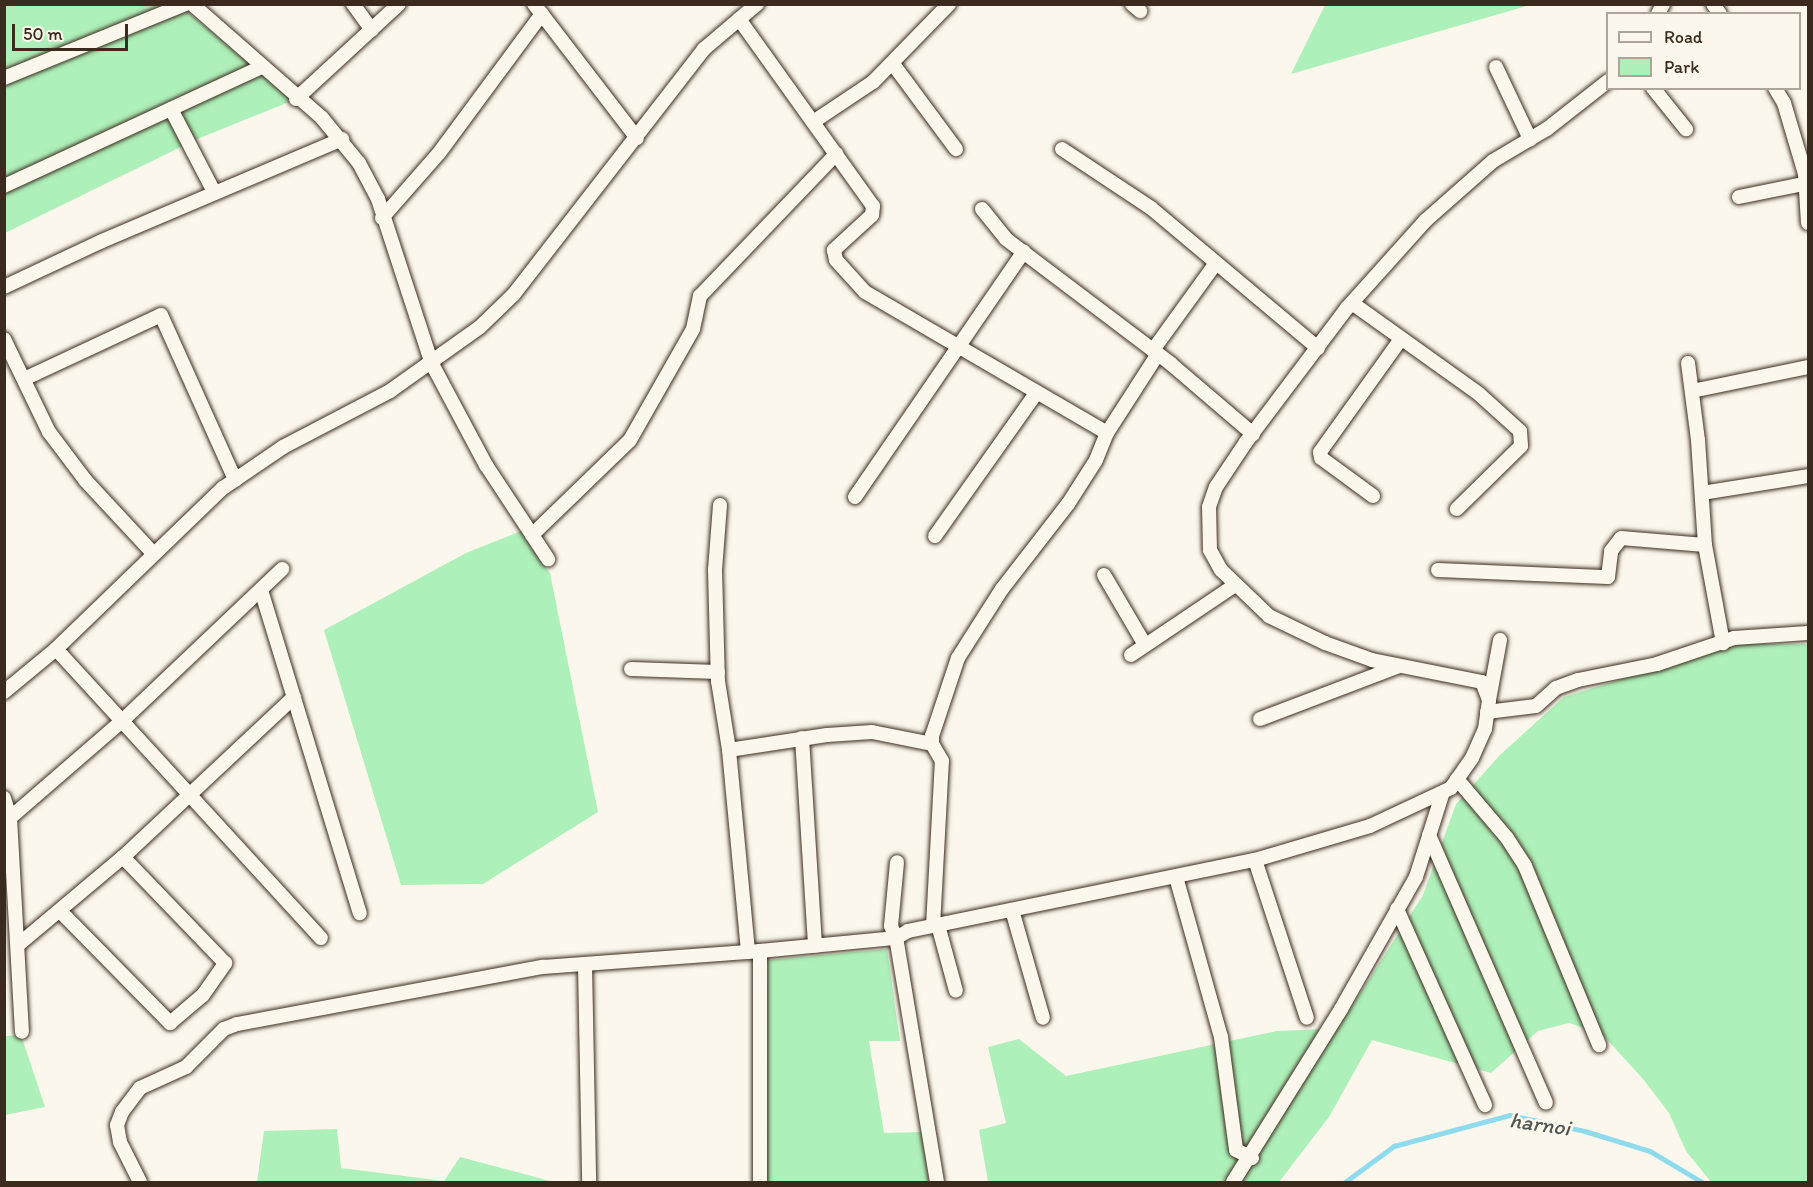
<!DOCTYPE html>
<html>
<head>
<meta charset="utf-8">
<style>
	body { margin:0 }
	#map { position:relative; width:1813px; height:1187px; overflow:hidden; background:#fbf7ec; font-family:Itim,sans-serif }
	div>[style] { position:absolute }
	.green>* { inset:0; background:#aef0b9 }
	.stream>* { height:4.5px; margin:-2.25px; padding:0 2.25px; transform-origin:2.25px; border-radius:2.25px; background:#8edbee }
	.roads { filter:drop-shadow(0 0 2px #3b2a1e) drop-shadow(0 0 2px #3b2a1e) }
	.minor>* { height:14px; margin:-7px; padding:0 7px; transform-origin:7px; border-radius:7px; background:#fbf7ec }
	span { translate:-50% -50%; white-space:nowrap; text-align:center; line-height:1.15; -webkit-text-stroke:5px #fbf7ec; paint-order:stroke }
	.water-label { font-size:22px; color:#505652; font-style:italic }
	.frame { position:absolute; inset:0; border:6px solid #3b2a1e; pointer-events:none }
	.legend { position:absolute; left:1606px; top:12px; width:195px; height:78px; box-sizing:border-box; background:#fbf7ec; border:2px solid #aea59a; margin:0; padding:8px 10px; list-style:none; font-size:18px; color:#3b2a1e }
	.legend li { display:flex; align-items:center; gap:12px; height:30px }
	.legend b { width:30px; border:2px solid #aea59a }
	.scale { position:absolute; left:12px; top:24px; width:116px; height:27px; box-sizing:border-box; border:3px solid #3b2a1e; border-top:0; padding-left:8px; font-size:18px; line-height:21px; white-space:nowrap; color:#3b2a1e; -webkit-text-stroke:4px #fbf7ec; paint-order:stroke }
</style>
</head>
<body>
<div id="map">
	<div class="green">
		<i style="clip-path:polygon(5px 5px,179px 5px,294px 100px,195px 140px,5px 233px)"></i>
		<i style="clip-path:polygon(1325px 5px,1325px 4px,1530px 5px,1291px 74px)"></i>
		<i style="clip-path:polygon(521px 531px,550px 573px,598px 812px,483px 884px,401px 885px,324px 630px,466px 553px)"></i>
		<i style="clip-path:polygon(1737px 644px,1808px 644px,1808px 1182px,1711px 1182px,1686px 1151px,1669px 1113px,1643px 1079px,1602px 1034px,1569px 1023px,1538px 1031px,1491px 1073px,1372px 1040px,1329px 1117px,1279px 1182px,988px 1182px,979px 1130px,1006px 1123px,988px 1047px,1019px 1039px,1066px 1076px,1277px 1031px,1325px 1029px,1349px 1011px,1423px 895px,1456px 804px,1500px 755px,1564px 697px)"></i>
		<i style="clip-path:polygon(887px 949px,900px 1041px,869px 1041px,884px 1133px,922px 1132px,929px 1182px,767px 1182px,768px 960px)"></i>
		<i style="clip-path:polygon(21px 1035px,45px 1107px,5px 1115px,5px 1036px)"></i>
		<i style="clip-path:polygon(337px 1129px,341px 1168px,444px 1181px,460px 1157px,554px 1182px,257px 1182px,264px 1131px)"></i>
	</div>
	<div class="stream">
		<i style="left:1345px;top:1182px;width:61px;rotate:-36.3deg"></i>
		<i style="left:1394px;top:1146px;width:120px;rotate:-15deg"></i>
		<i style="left:1510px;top:1115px;width:77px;rotate:12deg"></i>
		<i style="left:1585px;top:1131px;width:68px;rotate:17.1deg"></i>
		<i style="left:1650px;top:1151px;width:61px;rotate:30.8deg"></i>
	</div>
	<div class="roads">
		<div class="minor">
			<i style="left:192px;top:4px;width:173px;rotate:41.2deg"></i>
			<i style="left:322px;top:118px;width:58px;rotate:50.6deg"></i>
			<i style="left:359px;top:163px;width:41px;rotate:62.2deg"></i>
			<i style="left:378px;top:199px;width:174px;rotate:71.9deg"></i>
			<i style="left:432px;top:364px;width:115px;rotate:61.9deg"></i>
			<i style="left:486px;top:465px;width:113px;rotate:56.6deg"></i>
			<i style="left:353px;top:4px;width:32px;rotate:54deg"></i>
			<i style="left:534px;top:4px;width:169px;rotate:52.5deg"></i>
			<i style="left:1132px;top:4px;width:11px;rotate:41deg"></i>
			<i style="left:1713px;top:4px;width:12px;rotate:55deg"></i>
			<i style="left:1658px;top:14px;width:11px;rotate:-63deg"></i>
			<i style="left:739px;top:19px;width:230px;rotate:54.4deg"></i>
			<i style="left:873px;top:206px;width:9px;rotate:96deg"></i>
			<i style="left:872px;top:215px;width:52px;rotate:137.4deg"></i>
			<i style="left:834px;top:250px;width:10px;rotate:79deg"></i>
			<i style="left:836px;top:260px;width:43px;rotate:47.8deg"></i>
			<i style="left:865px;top:292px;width:280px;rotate:30.2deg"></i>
			<i style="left:1107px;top:433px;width:94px;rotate:-57.2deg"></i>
			<i style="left:893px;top:64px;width:106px;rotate:53.5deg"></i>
			<i style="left:1496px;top:67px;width:80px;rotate:64.7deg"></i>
			<i style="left:4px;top:78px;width:196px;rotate:-22.2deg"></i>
			<i style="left:1653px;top:88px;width:53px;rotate:51.2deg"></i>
			<i style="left:1775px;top:88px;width:17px;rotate:59deg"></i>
			<i style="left:1784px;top:103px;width:74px;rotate:73.5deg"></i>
			<i style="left:1805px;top:174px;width:49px;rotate:86.5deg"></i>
			<i style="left:296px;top:99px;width:140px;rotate:-42.7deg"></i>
			<i style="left:171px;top:109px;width:93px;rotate:62.6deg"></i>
			<i style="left:813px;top:122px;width:72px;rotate:-33.7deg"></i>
			<i style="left:873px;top:82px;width:109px;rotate:-45.7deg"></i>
			<i style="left:1062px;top:149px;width:107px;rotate:33.5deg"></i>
			<i style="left:1151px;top:208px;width:218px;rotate:40deg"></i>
			<i style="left:4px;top:186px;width:284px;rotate:-24.8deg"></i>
			<i style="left:1739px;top:197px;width:70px;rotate:-11.5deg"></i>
			<i style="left:982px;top:209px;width:38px;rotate:51deg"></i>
			<i style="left:1006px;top:239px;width:207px;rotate:37.1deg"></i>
			<i style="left:1171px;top:364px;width:108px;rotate:40.5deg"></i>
			<i style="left:382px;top:218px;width:86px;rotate:-48.8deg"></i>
			<i style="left:439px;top:153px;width:173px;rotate:-53.5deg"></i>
			<i style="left:4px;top:287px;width:108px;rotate:-25.1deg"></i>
			<i style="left:102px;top:241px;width:261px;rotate:-23deg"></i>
			<i style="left:1352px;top:303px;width:156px;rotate:35.6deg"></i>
			<i style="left:1479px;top:394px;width:55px;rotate:42.1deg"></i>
			<i style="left:1520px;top:431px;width:15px;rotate:86deg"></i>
			<i style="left:1521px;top:446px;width:90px;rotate:135.5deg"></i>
			<i style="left:4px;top:339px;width:103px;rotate:64.2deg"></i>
			<i style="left:49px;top:432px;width:61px;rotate:52.9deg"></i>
			<i style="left:86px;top:481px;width:98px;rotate:47.1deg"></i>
			<i style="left:1153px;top:350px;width:107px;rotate:-54.1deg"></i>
			<i style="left:1688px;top:363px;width:78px;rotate:82.6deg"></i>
			<i style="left:1698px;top:440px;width:105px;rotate:86.2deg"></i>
			<i style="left:1705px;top:545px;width:100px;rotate:79.6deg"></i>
			<i style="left:24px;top:379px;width:151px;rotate:-25deg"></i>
			<i style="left:161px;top:315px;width:181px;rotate:65.8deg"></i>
			<i style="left:1692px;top:391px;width:118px;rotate:-11.7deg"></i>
			<i style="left:1702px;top:493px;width:107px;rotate:-9.1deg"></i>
			<i style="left:1373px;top:496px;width:64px;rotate:-143.8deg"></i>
			<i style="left:1321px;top:458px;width:6px;rotate:-99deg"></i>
			<i style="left:1320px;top:452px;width:139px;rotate:-54.4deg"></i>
			<i style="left:855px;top:497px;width:298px;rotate:-55.5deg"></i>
			<i style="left:720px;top:505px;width:65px;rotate:94.4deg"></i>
			<i style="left:715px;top:570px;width:111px;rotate:88.5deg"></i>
			<i style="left:718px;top:681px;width:70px;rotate:80.9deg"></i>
			<i style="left:729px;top:750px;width:203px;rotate:84.6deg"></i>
			<i style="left:532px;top:535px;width:136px;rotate:-44.1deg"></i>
			<i style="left:630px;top:440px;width:128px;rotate:-60.4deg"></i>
			<i style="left:693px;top:329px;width:34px;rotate:-78deg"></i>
			<i style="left:700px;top:296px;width:197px;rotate:-46.2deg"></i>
			<i style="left:935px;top:536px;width:176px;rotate:-54.7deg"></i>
			<i style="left:1438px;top:570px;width:170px;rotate:2.4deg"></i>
			<i style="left:1608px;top:577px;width:26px;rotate:-83deg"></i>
			<i style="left:1611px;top:551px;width:16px;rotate:-52deg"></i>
			<i style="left:1621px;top:538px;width:84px;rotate:4.8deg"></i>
			<i style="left:1104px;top:575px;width:81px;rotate:59.6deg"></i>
			<i style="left:261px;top:590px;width:338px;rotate:73deg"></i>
			<i style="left:56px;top:649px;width:392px;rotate:47.5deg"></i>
			<i style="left:1131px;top:655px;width:125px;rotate:-33.9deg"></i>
			<i style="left:631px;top:669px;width:87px;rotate:2deg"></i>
			<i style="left:4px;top:692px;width:67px;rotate:-39.6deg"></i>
			<i style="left:56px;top:649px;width:232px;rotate:-44deg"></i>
			<i style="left:223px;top:488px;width:73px;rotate:-34.3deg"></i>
			<i style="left:283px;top:447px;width:121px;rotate:-27.6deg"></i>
			<i style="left:390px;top:391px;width:110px;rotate:-35.4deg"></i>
			<i style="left:480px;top:327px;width:47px;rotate:-44.1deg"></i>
			<i style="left:514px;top:294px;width:310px;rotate:-52.2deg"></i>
			<i style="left:704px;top:49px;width:70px;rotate:-40.3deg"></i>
			<i style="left:1489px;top:700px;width:61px;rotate:-79.6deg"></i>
			<i style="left:1487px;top:712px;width:49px;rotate:-7deg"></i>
			<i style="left:1536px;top:706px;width:27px;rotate:-42deg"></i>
			<i style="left:1556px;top:688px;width:23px;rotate:-20deg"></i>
			<i style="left:1578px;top:680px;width:81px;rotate:-11.4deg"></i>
			<i style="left:1657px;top:664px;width:81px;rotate:-18.7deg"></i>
			<i style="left:1734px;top:638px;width:74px;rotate:-3.9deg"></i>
			<i style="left:1260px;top:719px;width:147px;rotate:-20.8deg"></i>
			<i style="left:802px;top:738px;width:208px;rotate:86.4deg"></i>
			<i style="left:729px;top:750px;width:99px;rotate:-8.7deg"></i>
			<i style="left:827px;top:735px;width:45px;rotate:-3.8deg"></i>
			<i style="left:872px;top:732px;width:61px;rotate:11.3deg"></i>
			<i style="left:1457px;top:779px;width:77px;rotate:49.7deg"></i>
			<i style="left:1507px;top:838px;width:33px;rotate:57deg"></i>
			<i style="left:1525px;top:866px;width:194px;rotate:67.5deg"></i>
			<i style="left:4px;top:798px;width:21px;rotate:73deg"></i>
			<i style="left:10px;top:818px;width:214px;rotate:86.8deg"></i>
			<i style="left:10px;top:818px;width:148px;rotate:-40.9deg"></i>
			<i style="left:122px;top:721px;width:221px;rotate:-43.5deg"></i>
			<i style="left:1429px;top:835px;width:292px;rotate:66.4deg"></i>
			<i style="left:1255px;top:860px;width:166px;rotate:71.8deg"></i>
			<i style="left:1176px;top:877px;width:166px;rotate:74.3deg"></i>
			<i style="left:1221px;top:1037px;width:114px;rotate:82.4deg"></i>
			<i style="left:1236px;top:1150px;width:18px;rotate:27deg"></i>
			<i style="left:1397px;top:909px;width:215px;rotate:65.8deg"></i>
			<i style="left:1012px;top:910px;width:112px;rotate:74deg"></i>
			<i style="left:61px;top:912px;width:156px;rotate:45.5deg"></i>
			<i style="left:170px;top:1023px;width:43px;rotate:-40.3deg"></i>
			<i style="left:203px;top:995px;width:39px;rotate:-55deg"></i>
			<i style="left:225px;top:963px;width:147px;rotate:-133.9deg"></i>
			<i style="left:938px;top:925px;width:68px;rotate:74.7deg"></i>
			<i style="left:933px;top:926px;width:165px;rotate:-86.9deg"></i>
			<i style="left:942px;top:761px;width:20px;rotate:-120deg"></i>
			<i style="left:932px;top:744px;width:8px;rotate:-90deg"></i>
			<i style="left:932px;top:736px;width:82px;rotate:-71.6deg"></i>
			<i style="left:958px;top:658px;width:82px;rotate:-57.5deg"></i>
			<i style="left:1002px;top:589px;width:108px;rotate:-52.2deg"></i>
			<i style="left:1068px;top:504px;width:52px;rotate:-57.5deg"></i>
			<i style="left:1096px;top:460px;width:29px;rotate:-68deg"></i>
			<i style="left:18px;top:945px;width:137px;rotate:-40deg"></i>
			<i style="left:123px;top:857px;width:234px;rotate:-43.1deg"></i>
			<i style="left:585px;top:965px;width:217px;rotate:88.9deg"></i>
			<i style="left:140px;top:1182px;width:45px;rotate:-116.6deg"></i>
			<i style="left:120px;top:1142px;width:17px;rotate:-100deg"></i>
			<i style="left:117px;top:1125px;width:14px;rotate:-69deg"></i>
			<i style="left:122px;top:1112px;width:30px;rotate:-53deg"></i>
			<i style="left:140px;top:1088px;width:51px;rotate:-24.5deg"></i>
			<i style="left:186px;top:1067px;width:54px;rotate:-45deg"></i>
			<i style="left:224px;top:1029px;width:14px;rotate:-21deg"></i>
			<i style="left:237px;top:1024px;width:311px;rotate:-10.6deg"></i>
			<i style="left:543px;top:967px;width:218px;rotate:-4.2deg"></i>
			<i style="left:760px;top:1182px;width:231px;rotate:-90deg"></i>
			<i style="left:760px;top:951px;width:137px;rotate:-5.5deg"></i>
			<i style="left:896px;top:938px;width:13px;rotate:-113deg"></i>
			<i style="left:891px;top:926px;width:64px;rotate:-84.6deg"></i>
			<i style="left:937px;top:1182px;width:247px;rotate:-99.5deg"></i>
			<i style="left:896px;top:938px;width:14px;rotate:-30deg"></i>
			<i style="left:908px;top:931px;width:354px;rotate:-11.6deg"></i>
			<i style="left:1255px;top:860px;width:120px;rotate:-16.5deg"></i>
			<i style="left:1370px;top:826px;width:89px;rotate:-25.1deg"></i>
			<i style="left:1451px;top:788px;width:37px;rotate:-55deg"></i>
			<i style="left:1472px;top:758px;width:32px;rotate:-66deg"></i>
			<i style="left:1485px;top:729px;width:29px;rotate:-82deg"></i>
			<i style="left:1489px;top:700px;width:19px;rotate:-111deg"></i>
			<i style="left:1482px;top:682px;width:112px;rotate:-168.7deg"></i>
			<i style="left:1372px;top:660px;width:50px;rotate:-160.1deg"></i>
			<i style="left:1325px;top:643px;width:62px;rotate:-154.3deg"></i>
			<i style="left:1269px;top:616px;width:66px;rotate:-136.2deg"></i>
			<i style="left:1221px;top:570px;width:23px;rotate:-119deg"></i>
			<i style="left:1210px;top:550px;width:43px;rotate:-91.3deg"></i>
			<i style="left:1209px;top:507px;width:21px;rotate:-71deg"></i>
			<i style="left:1216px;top:487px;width:54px;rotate:-56.3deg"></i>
			<i style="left:1246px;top:442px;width:168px;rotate:-53deg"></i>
			<i style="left:1347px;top:308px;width:117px;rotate:-48.1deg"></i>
			<i style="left:1425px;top:221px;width:91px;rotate:-41.4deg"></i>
			<i style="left:1493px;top:161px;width:63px;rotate:-30.7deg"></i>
			<i style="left:1547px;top:129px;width:78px;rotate:-38.2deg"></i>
			<i style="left:1233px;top:1182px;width:204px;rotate:-58deg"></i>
			<i style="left:1341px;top:1009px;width:152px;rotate:-60.4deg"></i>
			<i style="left:1416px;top:877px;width:89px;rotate:-72.4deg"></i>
		</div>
	</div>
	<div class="water-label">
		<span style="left:1540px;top:1124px;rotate:8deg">harnoi</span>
	</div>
	<div class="frame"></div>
	<ul class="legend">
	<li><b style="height:8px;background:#fbf7ec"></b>Road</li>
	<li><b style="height:16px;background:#aef0b9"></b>Park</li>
	</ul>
	<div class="scale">50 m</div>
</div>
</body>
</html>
